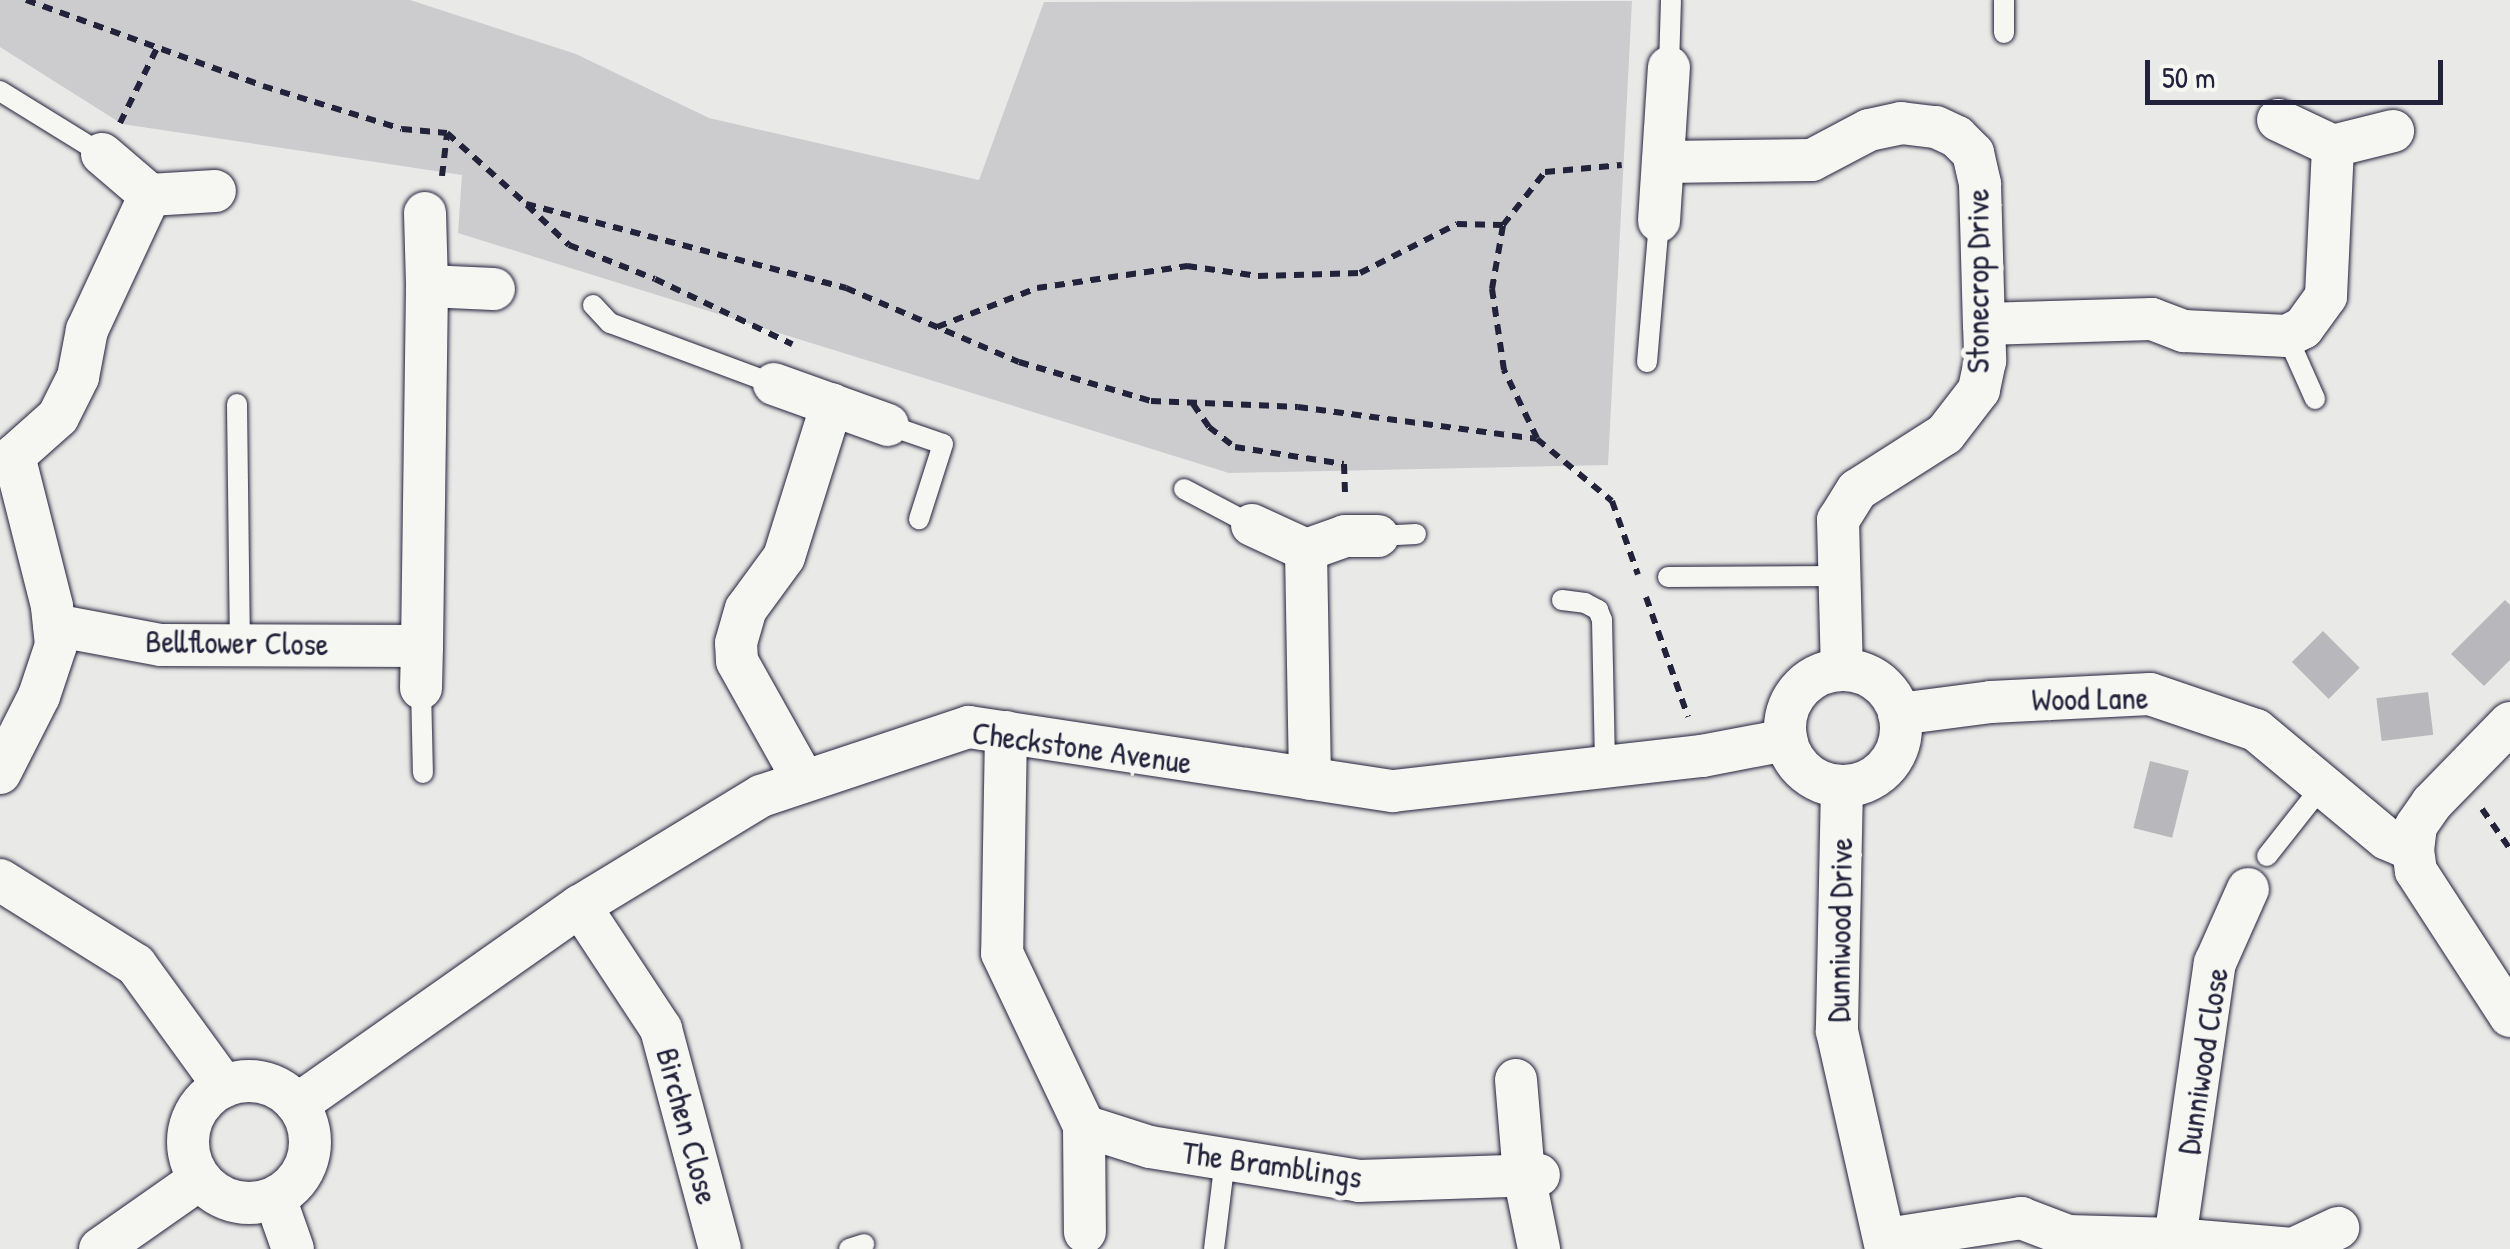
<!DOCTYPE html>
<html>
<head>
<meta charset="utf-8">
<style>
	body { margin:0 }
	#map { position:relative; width:2510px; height:1249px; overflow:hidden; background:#e9e9e7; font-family:"Patrick Hand",sans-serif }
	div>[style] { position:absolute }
	.green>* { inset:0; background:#ccccce }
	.building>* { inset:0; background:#b8b8bc; transform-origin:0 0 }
	.path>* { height:6px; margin-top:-3px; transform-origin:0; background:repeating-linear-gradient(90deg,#22223b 0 10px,transparent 0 18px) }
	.roads { filter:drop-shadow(0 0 2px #22223b) drop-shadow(0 0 2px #22223b) }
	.service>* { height:20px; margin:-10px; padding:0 10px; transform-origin:10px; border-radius:10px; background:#f6f6f2 }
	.minor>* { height:42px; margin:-21px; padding:0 21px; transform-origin:21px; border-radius:21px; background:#f6f6f2 }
	.minor>.ring { margin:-21px; padding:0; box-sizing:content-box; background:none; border:42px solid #f6f6f2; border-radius:50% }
	span { translate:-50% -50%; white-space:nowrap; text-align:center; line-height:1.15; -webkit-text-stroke:10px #f6f6f2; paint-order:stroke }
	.street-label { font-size:32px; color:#22223b }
	.scale { position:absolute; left:2145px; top:60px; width:298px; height:45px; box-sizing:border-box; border:5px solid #22223b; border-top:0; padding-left:12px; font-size:30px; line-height:35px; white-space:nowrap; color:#22223b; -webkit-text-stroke:8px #f6f6f2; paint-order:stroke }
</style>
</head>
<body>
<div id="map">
	<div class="green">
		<i style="clip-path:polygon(0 0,410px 0,576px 54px,709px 118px,979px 180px,1044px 2px,1632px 1px,1608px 465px,1229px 473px,458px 233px,462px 175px,122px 124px,0 47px)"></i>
	</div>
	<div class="building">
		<i style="clip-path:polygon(2505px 600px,2510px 605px,2510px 660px,2484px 686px,2451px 654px)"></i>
		<i style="left:2323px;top:631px;width:52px;height:44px;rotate:45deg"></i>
		<i style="left:2428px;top:692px;width:43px;height:52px;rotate:83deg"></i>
		<i style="left:2150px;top:761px;width:40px;height:69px;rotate:14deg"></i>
	</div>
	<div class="path">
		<i style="left:26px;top:0;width:252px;rotate:19.9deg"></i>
		<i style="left:263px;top:86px;width:145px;rotate:17.2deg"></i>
		<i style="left:402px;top:129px;width:45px;rotate:5.1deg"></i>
		<i style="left:447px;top:133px;width:106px;rotate:41.9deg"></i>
		<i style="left:526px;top:204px;width:331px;rotate:14.7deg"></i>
		<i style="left:846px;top:288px;width:188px;rotate:23.2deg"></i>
		<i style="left:1019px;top:362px;width:138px;rotate:16.5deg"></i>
		<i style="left:1151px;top:401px;width:147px;rotate:2.3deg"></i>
		<i style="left:1298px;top:407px;width:241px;rotate:7.6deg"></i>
		<i style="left:1537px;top:439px;width:97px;rotate:39.6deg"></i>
		<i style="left:1612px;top:501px;width:78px;rotate:70.6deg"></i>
		<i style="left:120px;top:123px;width:84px;rotate:-63.7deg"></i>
		<i style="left:442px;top:176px;width:42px;rotate:-83.2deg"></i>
		<i style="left:527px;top:205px;width:58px;rotate:43.6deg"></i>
		<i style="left:569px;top:245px;width:92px;rotate:21.6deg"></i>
		<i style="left:655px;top:279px;width:152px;rotate:25.4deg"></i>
		<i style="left:937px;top:327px;width:107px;rotate:-21.3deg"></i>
		<i style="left:1037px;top:288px;width:152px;rotate:-8.3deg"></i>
		<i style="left:1187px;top:266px;width:72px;rotate:8deg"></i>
		<i style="left:1258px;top:276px;width:102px;rotate:-1.7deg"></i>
		<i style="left:1360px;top:273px;width:109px;rotate:-26.8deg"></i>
		<i style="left:1457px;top:224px;width:46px;rotate:1.2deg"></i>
		<i style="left:1193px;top:404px;width:28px;rotate:55deg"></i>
		<i style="left:1209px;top:427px;width:33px;rotate:38deg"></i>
		<i style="left:1235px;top:447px;width:110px;rotate:8.9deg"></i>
		<i style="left:1344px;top:464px;width:35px;rotate:88deg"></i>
		<i style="left:1537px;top:438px;width:76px;rotate:-115.9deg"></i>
		<i style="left:1504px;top:370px;width:82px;rotate:-98.4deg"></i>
		<i style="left:1492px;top:289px;width:65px;rotate:-80.2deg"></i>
		<i style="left:1503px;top:225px;width:68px;rotate:-51.6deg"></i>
		<i style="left:1545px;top:172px;width:77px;rotate:-5.2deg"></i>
		<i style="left:1646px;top:597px;width:127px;rotate:70.7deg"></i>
		<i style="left:2482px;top:809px;width:49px;rotate:55deg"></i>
	</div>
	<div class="roads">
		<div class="service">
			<i style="left:2004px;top:0;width:33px;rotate:90deg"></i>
			<i style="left:1669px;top:67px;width:66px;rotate:-88.3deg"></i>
			<i style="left:0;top:91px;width:120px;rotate:31.7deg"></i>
			<i style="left:593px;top:305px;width:25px;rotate:47deg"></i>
			<i style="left:610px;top:323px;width:175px;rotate:20.4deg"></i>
			<i style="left:2287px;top:336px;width:69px;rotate:66deg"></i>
			<i style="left:1647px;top:362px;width:142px;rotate:-85.1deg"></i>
			<i style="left:237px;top:404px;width:239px;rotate:89.3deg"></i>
			<i style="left:888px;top:425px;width:58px;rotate:19.1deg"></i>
			<i style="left:943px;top:444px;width:79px;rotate:107.7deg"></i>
			<i style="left:1184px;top:489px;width:77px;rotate:27.9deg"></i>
			<i style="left:1378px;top:536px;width:38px;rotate:-3deg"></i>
			<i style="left:1668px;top:577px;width:171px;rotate:-0.3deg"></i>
			<i style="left:1562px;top:600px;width:23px;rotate:7deg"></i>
			<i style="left:1585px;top:603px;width:15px;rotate:28deg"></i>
			<i style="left:1598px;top:610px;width:11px;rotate:68deg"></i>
			<i style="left:1602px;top:620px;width:146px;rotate:88.8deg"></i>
			<i style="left:421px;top:688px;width:85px;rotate:88.7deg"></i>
			<i style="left:2267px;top:856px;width:90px;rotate:-51.7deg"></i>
			<i style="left:849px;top:1249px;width:16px;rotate:-18deg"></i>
			<i style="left:1214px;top:1249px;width:90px;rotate:-83deg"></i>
		</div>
		<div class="minor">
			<i style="left:2278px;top:120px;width:61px;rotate:25.3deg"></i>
			<i style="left:2333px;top:146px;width:62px;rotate:-14deg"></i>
			<i style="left:102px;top:154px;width:63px;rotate:40.5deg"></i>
			<i style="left:150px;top:195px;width:65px;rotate:-3.5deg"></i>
			<i style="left:1664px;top:162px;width:148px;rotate:-0.8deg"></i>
			<i style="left:1812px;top:160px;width:64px;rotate:-27.8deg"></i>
			<i style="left:1869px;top:130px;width:33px;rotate:-12deg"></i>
			<i style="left:1901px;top:123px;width:35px;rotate:7deg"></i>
			<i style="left:1936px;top:127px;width:23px;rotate:25deg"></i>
			<i style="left:1957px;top:137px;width:23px;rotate:45deg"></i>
			<i style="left:1973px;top:153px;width:32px;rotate:77deg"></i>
			<i style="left:1980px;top:184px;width:140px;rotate:88.4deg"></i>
			<i style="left:1984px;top:324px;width:37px;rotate:88deg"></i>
			<i style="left:1985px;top:361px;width:30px;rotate:102deg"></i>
			<i style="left:1979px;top:390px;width:56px;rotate:127.7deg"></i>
			<i style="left:1945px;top:434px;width:104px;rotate:147.5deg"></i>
			<i style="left:1857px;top:490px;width:36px;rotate:122deg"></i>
			<i style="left:1838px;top:520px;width:150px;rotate:88.5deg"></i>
			<i style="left:425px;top:213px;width:73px;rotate:88.4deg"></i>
			<i style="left:1659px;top:221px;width:154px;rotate:-86.3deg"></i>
			<i style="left:1984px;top:324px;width:168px;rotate:-1.7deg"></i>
			<i style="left:2152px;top:319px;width:34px;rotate:21deg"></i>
			<i style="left:2184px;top:331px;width:103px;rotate:2.8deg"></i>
			<i style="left:2287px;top:336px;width:18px;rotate:-27deg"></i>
			<i style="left:2303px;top:328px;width:39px;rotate:-54deg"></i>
			<i style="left:2326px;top:296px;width:150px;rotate:-87.3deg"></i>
			<i style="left:774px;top:384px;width:121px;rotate:19.8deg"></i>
			<i style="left:14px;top:456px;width:59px;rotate:-41.6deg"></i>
			<i style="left:58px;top:417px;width:45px;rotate:-63.4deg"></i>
			<i style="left:78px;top:377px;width:48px;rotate:-79.2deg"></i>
			<i style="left:87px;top:330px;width:149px;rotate:-65deg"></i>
			<i style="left:1252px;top:525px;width:60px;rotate:24.8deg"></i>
			<i style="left:1306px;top:550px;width:41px;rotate:-19.7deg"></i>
			<i style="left:1345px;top:536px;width:33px"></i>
			<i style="left:1306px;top:550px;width:229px;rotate:89deg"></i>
			<i style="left:54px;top:625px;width:109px;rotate:10.6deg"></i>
			<i style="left:161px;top:645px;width:261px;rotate:0.2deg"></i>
			<i style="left:422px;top:646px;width:360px;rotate:-89.2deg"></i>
			<i style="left:427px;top:286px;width:67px;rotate:2.6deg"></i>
			<i class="ring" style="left:1785px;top:670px;width:74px;height:74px"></i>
			<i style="left:421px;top:688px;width:42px;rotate:-88.6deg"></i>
			<i style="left:1899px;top:714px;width:93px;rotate:-7.4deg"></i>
			<i style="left:1991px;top:702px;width:159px;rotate:-2.9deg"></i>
			<i style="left:2150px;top:694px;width:112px;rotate:18.8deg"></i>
			<i style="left:2256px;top:730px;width:170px;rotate:39.8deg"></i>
			<i style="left:2387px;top:839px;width:28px;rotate:23deg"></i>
			<i style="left:2510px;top:723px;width:112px;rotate:134.3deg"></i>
			<i style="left:2432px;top:803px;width:28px;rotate:125deg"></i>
			<i style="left:2416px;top:826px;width:24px;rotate:97deg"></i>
			<i style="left:2413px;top:850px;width:21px;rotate:82deg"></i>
			<i style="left:2416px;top:871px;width:173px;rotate:57deg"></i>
			<i style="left:1006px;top:732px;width:221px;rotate:91deg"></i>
			<i style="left:1002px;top:953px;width:191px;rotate:64.6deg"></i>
			<i style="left:1084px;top:1126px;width:69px;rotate:17.7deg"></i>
			<i style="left:1150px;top:1147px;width:212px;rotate:9.2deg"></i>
			<i style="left:1359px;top:1181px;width:180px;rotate:-1.9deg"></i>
			<i style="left:0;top:773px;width:86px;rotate:-63.1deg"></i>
			<i style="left:39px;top:696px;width:54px;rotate:-71.6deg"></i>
			<i style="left:56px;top:645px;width:39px;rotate:-96deg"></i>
			<i style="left:52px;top:606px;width:155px;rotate:-104.2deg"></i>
			<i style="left:804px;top:781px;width:137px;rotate:-119.2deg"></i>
			<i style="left:737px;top:661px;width:18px;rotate:-93deg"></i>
			<i style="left:736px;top:643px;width:35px;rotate:-74deg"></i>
			<i style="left:746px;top:609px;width:64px;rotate:-53.8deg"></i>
			<i style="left:784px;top:557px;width:160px;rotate:-72.6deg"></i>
			<i style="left:1842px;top:786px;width:245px;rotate:91.2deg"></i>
			<i style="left:1837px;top:1031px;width:223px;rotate:77.3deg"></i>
			<i style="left:0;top:880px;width:160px;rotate:32deg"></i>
			<i style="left:136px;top:965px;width:150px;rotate:54deg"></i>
			<i style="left:580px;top:906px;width:147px;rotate:56.6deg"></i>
			<i style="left:661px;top:1029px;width:228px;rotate:75deg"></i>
			<i style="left:1516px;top:1080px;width:95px;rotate:85.2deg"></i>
			<i style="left:1524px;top:1175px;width:76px;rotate:78.5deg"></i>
			<i class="ring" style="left:188px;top:1081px;width:80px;height:80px"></i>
			<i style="left:298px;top:1104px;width:345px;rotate:-35.1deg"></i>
			<i style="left:580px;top:906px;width:212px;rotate:-31.3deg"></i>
			<i style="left:761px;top:796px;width:219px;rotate:-18.4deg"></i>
			<i style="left:969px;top:727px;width:429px;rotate:8.6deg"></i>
			<i style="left:1393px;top:791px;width:311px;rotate:-6.5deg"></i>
			<i style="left:1702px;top:756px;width:86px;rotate:-10.8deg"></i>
			<i style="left:1084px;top:1126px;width:106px;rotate:89.5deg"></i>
			<i style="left:275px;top:1198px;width:54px;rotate:70.6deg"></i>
			<i style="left:1887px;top:1239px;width:136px;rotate:-8.9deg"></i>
			<i style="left:2021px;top:1218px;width:50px;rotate:21deg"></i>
			<i style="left:2068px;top:1236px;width:107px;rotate:1.6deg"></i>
			<i style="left:2175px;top:1239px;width:118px;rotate:4.8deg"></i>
			<i style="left:2293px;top:1249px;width:50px;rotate:-25deg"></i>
			<i style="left:2175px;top:1239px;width:279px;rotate:-81.8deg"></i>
			<i style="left:2215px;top:963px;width:81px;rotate:-66deg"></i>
			<i style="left:100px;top:1249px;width:122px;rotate:-35deg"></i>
		</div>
	</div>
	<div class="street-label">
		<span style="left:1978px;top:281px;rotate:-90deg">Stonecrop Drive</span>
		<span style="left:237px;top:643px;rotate:1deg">Bellflower Close</span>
		<span style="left:2090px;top:699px;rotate:-1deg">Wood Lane</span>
		<span style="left:1082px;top:748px;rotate:8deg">Checkstone Avenue</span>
		<span style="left:1840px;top:930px;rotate:-89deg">Dunniwood Drive</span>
		<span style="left:2203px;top:1061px;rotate:-81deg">Dunniwood Close</span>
		<span style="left:687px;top:1126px;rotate:75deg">Birchen Close</span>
		<span style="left:1272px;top:1165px;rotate:8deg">The Bramblings</span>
	</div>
	<div class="scale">50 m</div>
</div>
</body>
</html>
